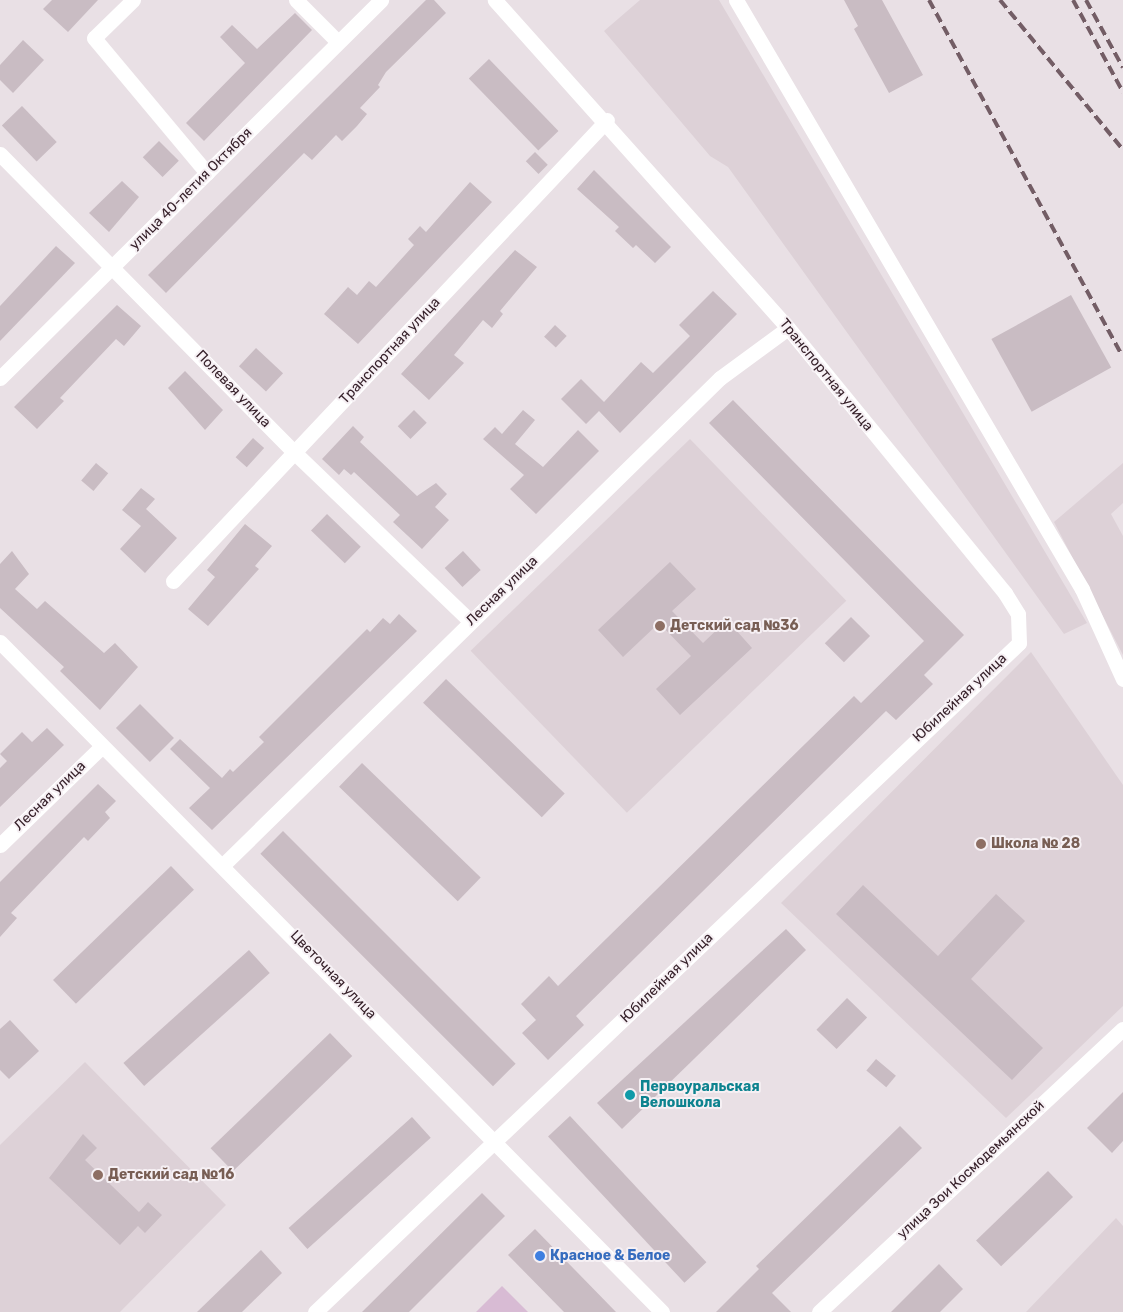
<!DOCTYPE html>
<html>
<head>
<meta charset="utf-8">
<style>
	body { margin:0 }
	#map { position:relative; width:1123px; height:1312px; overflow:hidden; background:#e9e0e5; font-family:Rubik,sans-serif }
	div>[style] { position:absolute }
	.built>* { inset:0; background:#ddd1d7; transform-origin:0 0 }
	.green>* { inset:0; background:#d8bbd4 }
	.building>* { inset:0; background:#c9bcc3; transform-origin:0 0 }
	.minor>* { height:15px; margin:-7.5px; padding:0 7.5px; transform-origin:7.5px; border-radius:7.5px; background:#fff }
	.rail>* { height:4px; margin-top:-2px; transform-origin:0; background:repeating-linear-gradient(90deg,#735d65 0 10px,transparent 0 15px) }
	.dots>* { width:14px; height:14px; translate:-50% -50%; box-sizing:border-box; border:2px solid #f6f0f4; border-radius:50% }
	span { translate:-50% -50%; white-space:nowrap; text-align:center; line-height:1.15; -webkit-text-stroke:4px #f6f0f4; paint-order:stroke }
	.street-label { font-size:14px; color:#37222b }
	.education-label { font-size:14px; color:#785e54; font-weight:700 }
	.left { translate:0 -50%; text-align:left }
	.culture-label { font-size:14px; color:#0d838f; font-weight:700 }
	.shop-label { font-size:14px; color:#366cbe; font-weight:700 }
</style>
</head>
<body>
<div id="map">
	<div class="built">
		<i style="clip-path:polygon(640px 0,719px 0,1087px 623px,1064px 634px,728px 167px,710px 156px,604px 31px)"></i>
		<i style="left:690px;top:439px;width:225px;height:305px;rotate:46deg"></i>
		<i style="clip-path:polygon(1123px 463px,1123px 503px,1111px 514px,1123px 536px,1123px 655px,1054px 522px)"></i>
		<i style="clip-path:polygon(1031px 652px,1123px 785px,1123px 1006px,1006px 1118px,781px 903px)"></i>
		<i style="clip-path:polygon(85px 1062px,226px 1205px,120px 1312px,0 1312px,0 1145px)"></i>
		<i style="clip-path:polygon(1116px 1218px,1123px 1226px,1123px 1312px,1026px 1312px)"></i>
	</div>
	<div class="green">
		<i style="clip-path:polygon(502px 1286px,528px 1312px,476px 1312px)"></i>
	</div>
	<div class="building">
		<i style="clip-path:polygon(52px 0,98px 0,68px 32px,43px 9px)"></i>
		<i style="clip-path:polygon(426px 0,434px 0,446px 13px,386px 72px,378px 85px,380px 87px,360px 108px,367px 114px,357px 126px,342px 141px,336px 135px,312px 160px,304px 153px,166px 293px,148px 275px)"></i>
		<i style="clip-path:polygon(844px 0,882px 0,923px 75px,889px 93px,854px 29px,858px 26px)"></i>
		<i style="clip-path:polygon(295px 13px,312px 30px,204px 141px,186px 123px,245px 63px,220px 37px,232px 25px,257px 49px)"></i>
		<i style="clip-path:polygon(23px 40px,44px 60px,13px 93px,0 80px,0 65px)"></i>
		<i style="left:489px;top:59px;width:100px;height:28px;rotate:46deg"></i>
		<i style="left:22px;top:106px;width:50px;height:28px;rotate:46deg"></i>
		<i style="left:159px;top:141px;width:28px;height:23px;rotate:45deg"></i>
		<i style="left:535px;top:152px;width:18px;height:13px;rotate:45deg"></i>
		<i style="clip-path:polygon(594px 170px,671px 247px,655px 263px,636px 245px,633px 248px,615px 231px,619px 227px,577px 189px)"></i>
		<i style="clip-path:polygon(122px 181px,139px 197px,109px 232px,89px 213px)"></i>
		<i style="clip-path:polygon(470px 182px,492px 202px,358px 344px,324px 314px,348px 287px,357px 295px,369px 281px,376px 287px,414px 245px,408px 239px,420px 226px,426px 232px)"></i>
		<i style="clip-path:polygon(56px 246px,75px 263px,0 341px,0 306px)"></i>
		<i style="clip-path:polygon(515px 250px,537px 267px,500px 311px,503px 314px,492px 328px,483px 320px,454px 355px,464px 363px,429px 400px,401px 374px)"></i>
		<i style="clip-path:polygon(713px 291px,737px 314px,620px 433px,599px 411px,586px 424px,561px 399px,581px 379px,604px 402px,641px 362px,653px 373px,690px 336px,679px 325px)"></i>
		<i style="left:1071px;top:295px;width:83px;height:91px;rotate:61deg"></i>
		<i style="clip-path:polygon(117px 305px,141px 326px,124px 346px,116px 339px,60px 398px,64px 401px,37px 429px,14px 407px)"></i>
		<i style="left:555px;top:325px;width:16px;height:16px;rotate:43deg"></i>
		<i style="left:256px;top:348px;width:37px;height:25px;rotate:43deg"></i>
		<i style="clip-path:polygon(185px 371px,223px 410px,205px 430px,168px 388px)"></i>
		<i style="clip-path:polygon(733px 400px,964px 635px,924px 675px,933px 684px,896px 720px,886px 711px,576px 1016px,584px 1025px,548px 1060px,522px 1033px,536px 1020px,521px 1004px,549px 976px,558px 986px,854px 696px,861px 703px,924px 641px,709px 423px)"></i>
		<i style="left:414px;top:410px;width:18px;height:23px;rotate:45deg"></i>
		<i style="clip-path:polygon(523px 410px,535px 420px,515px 444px,543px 467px,578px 430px,599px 451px,536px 514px,510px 489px,524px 475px,483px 439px,495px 427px,502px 434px)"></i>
		<i style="clip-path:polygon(353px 426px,364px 437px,360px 442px,417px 496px,436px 483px,447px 494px,435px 507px,449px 520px,422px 549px,393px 522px,400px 515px,354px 472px,351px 475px,344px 469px,339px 475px,322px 459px)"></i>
		<i style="left:253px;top:438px;width:15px;height:26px;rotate:42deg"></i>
		<i style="left:96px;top:463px;width:16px;height:23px;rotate:40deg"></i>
		<i style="clip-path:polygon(141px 488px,155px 499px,146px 509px,177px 538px,145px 573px,120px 549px,141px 526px,122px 510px)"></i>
		<i style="left:327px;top:514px;width:47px;height:23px;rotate:44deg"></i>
		<i style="clip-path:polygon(245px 524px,272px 546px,255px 566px,259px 569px,208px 626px,188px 609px,215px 577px,207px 570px)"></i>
		<i style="clip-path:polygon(12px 551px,29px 574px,15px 589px,37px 609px,45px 601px,104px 653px,115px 643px,138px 667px,100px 710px,60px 671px,64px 667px,0 608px,0 564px)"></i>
		<i style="left:463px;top:551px;width:26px;height:25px;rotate:47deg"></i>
		<i style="clip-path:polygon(670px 562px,696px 589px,672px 611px,703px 643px,727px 620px,752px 648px,680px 715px,656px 689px,691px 656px,659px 623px,623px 657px,598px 630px)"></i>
		<i style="clip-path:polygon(399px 614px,417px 631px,212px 830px,189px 808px,210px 788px,170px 749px,180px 739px,222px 778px,230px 769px,233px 772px,264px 742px,259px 737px,367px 629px,370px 632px,383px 618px,390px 624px)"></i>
		<i style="left:851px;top:617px;width:27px;height:37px;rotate:45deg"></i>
		<i style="left:446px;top:679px;width:165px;height:33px;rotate:44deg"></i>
		<i style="left:140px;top:704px;width:48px;height:34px;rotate:45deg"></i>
		<i style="clip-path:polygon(47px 728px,64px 745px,0 807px,0 768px,7px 761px,0 754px,22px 732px,32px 742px)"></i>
		<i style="left:362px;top:763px;width:165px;height:33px;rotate:44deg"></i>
		<i style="clip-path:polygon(98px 784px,116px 801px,105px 812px,110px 818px,88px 841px,84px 837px,11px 913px,17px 918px,0 937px,0 882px)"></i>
		<i style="left:283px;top:831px;width:329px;height:32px;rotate:45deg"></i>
		<i style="left:171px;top:866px;width:33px;height:164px;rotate:46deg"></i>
		<i style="clip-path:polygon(863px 885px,938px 956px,996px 894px,1025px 921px,971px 979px,1043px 1048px,1012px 1080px,836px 914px)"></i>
		<i style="clip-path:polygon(786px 929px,806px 950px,622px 1129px,597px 1103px)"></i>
		<i style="left:249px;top:950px;width:31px;height:169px;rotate:48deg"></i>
		<i style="left:847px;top:998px;width:28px;height:44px;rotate:44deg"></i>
		<i style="clip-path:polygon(10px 1020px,39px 1051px,9px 1079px,0 1070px,0 1029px)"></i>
		<i style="left:330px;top:1033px;width:32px;height:166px;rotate:46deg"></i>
		<i style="left:876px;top:1059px;width:26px;height:15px;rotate:40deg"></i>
		<i style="clip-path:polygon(1123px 1092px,1123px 1141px,1112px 1153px,1087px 1128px)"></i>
		<i style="left:570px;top:1116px;width:200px;height:30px;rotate:47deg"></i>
		<i style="left:412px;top:1117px;width:28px;height:166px;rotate:48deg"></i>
		<i style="clip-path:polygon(900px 1126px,922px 1148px,772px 1293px,791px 1312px,716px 1312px,759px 1269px,756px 1266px)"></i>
		<i style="clip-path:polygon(83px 1134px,97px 1148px,85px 1160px,139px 1212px,148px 1202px,162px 1215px,145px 1233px,138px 1226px,120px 1245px,49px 1178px)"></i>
		<i style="left:1048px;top:1171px;width:36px;height:100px;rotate:46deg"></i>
		<i style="clip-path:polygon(482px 1193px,505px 1216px,409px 1312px,362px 1312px)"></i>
		<i style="clip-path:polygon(535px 1229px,616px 1312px,564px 1312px,508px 1255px)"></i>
		<i style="clip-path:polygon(261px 1250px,282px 1273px,242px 1312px,197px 1312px)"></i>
		<i style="clip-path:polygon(939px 1264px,963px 1289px,940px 1312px,891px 1312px)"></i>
	</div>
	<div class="minor">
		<i style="left:133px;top:0;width:54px;rotate:135.7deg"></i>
		<i style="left:94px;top:38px;width:176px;rotate:50.1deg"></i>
		<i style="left:296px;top:0;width:59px;rotate:45deg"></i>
		<i style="left:736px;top:0;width:683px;rotate:59.57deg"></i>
		<i style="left:1082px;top:589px;width:99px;rotate:65.5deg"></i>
		<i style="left:0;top:154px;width:421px;rotate:45.4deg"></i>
		<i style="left:296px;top:454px;width:241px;rotate:43.8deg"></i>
		<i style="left:0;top:378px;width:537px;rotate:-44.77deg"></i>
		<i style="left:173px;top:581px;width:633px;rotate:-46.73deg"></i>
		<i style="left:0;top:642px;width:942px;rotate:45.34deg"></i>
		<i style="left:0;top:845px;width:139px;rotate:-44.1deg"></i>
		<i style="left:224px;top:864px;width:694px;rotate:-44.42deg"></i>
		<i style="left:720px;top:378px;width:84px;rotate:-36.3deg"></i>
		<i style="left:315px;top:1312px;width:971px;rotate:-43.54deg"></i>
		<i style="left:1019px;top:643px;width:29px;rotate:-92deg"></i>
		<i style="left:1018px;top:614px;width:25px;rotate:-122deg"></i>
		<i style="left:1005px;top:593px;width:343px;rotate:-129.3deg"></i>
		<i style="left:788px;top:328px;width:440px;rotate:-131.8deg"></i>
		<i style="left:819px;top:1312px;width:415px;rotate:-43deg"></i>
	</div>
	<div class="rail">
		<i style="left:929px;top:0;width:402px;rotate:61.5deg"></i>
		<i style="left:1000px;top:0;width:194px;rotate:50.6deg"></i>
		<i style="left:1073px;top:0;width:105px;rotate:61.5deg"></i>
		<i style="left:1086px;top:0;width:77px;rotate:61.4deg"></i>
	</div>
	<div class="dots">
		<i style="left:660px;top:626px;background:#8d6e63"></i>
		<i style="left:981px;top:844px;background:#8d6e63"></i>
		<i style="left:630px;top:1095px;background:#0f9aa8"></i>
		<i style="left:98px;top:1175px;background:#8d6e63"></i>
		<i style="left:540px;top:1256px;background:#3f7fe0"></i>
	</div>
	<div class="street-label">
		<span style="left:191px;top:189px;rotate:-45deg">улица 40-летия Октября</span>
		<span style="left:390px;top:351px;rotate:-47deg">Транспортная улица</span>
		<span style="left:826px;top:375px;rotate:51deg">Транспортная улица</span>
		<span style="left:233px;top:389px;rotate:46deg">Полевая улица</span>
		<span style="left:502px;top:591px;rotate:-44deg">Лесная улица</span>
		<span style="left:960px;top:698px;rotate:-43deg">Юбилейная улица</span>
		<span style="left:50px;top:796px;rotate:-44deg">Лесная улица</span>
		<span style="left:333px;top:975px;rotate:46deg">Цветочная улица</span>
		<span style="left:667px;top:978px;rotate:-44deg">Юбилейная улица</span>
		<span style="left:971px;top:1170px;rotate:-43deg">улица Зои Космодемьянской</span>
	</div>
	<div class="education-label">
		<span class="left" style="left:670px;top:626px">Детский сад №36</span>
		<span class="left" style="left:991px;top:844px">Школа № 28</span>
		<span class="left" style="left:108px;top:1175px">Детский сад №16</span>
	</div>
	<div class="culture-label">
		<span class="left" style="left:640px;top:1095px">Первоуральская<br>Велошкола</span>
	</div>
	<div class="shop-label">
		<span class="left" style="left:550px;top:1256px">Красное &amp; Белое</span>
	</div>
</div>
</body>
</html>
